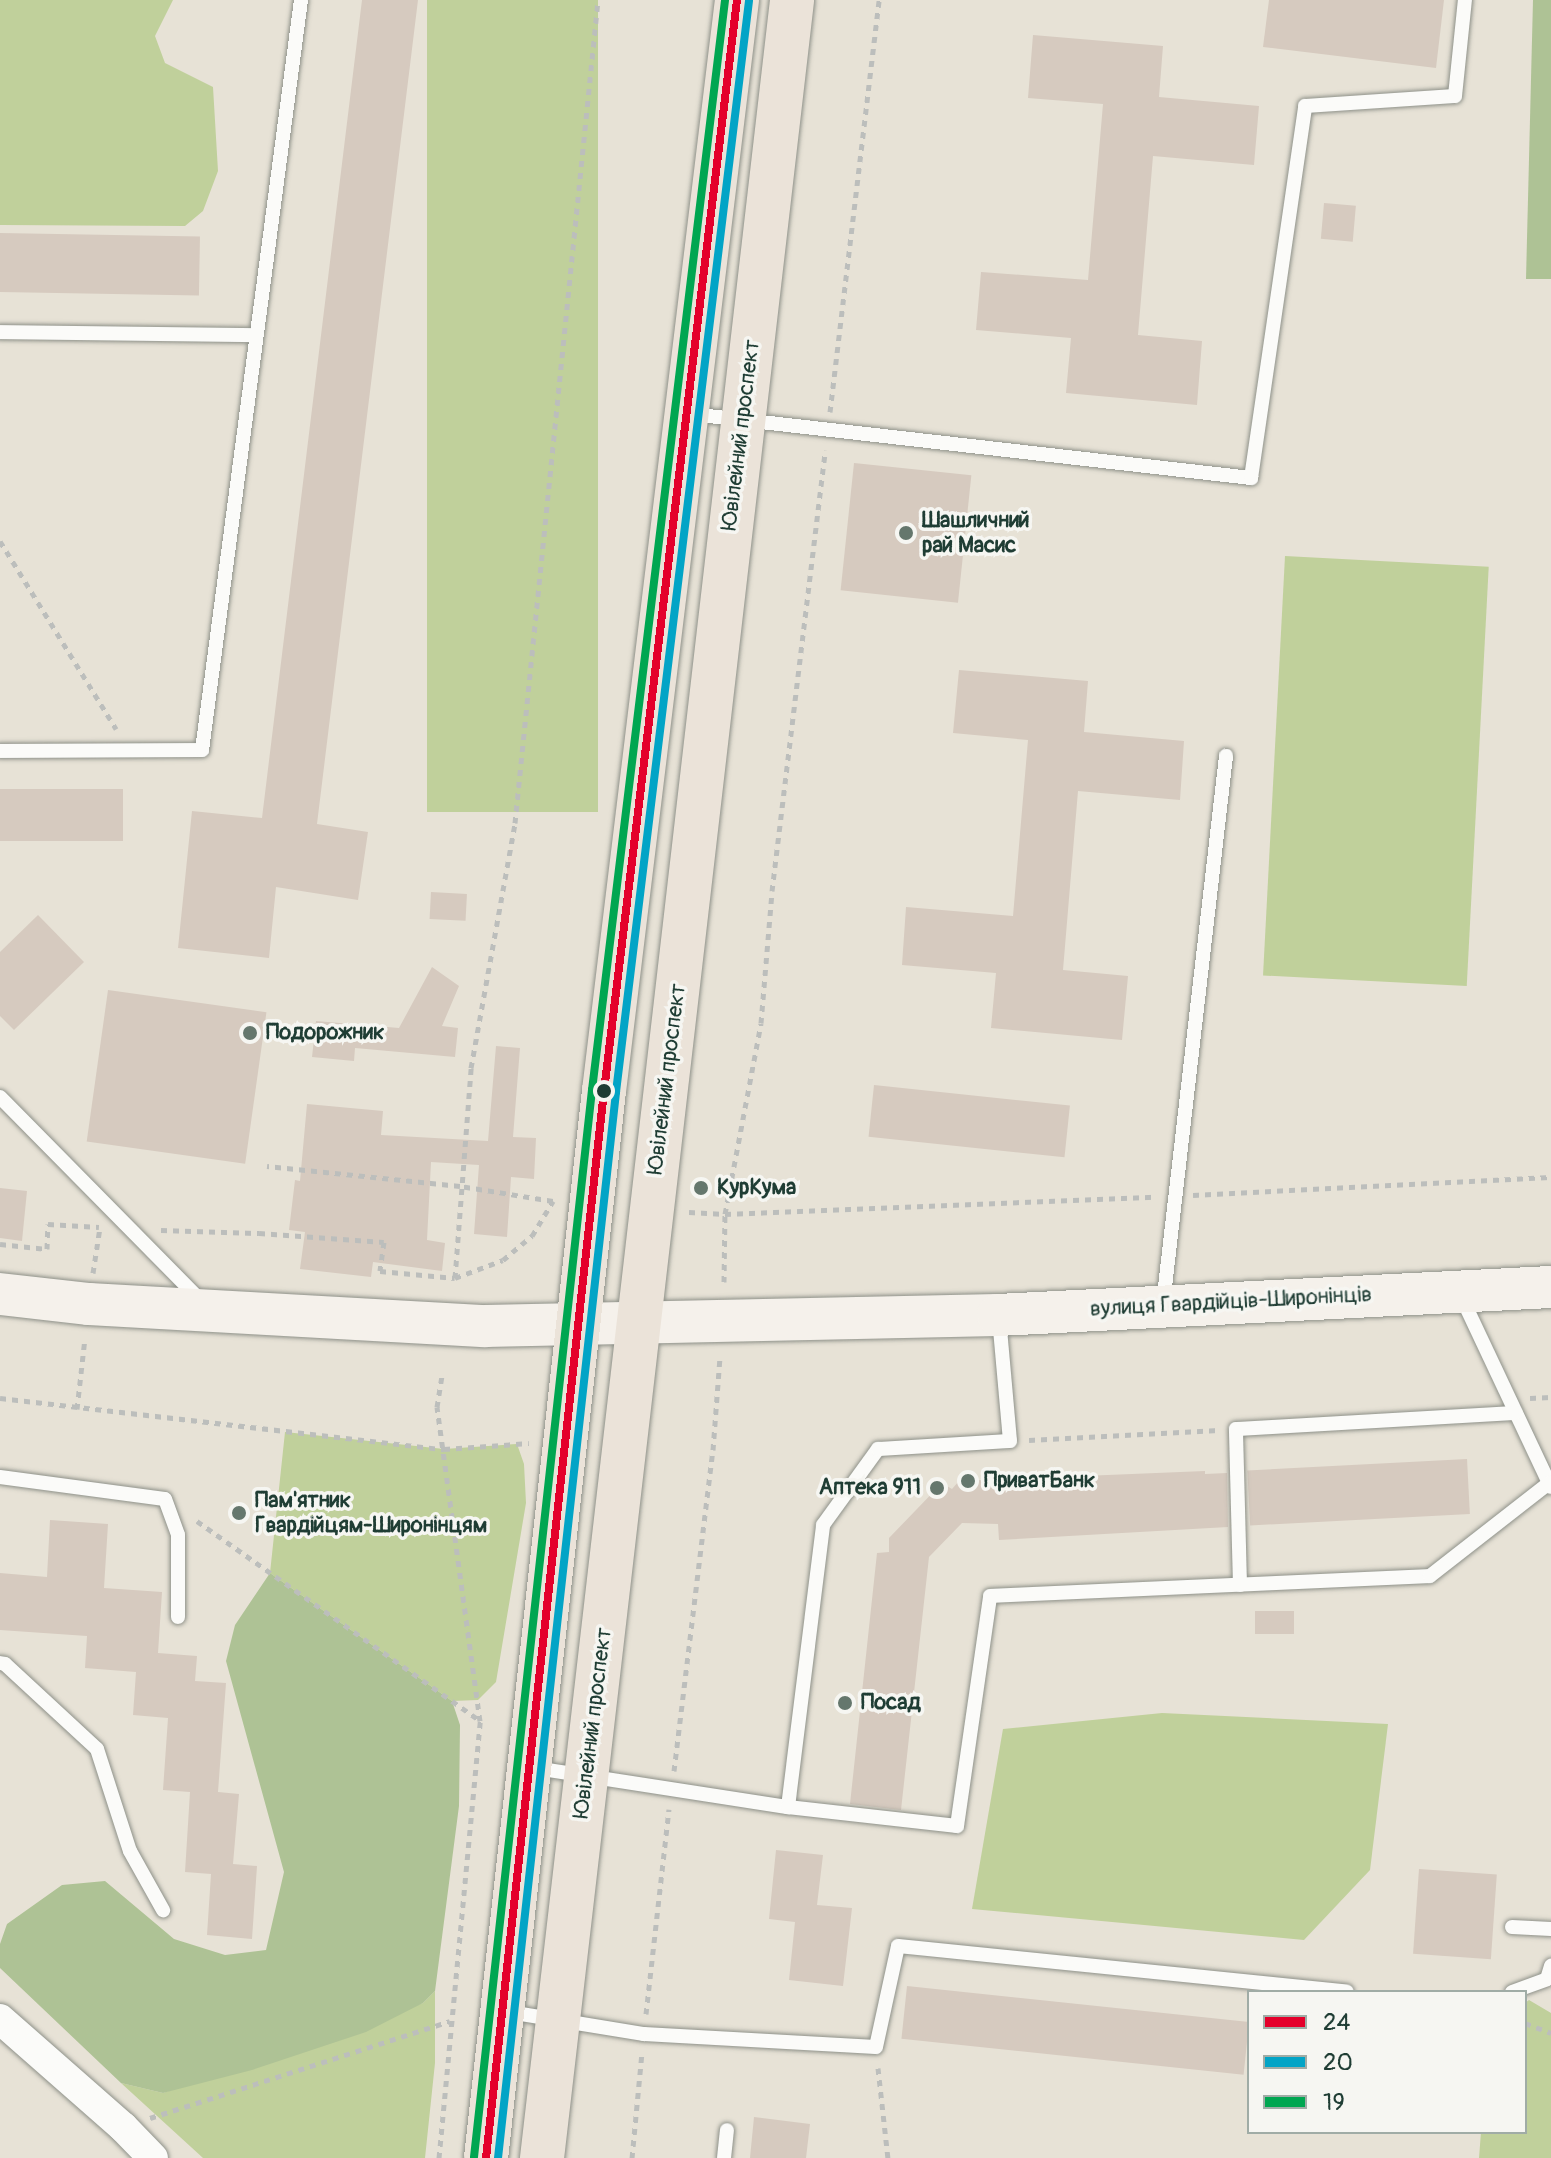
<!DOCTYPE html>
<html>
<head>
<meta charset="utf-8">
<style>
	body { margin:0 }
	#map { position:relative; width:1551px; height:2158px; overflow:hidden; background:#e7e2d6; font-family:Pangolin,sans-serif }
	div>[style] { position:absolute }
	.green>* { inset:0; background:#c0d09b; transform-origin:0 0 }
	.forest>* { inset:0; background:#aec295 }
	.building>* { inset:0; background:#d6cabf; transform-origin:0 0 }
	.path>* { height:5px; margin-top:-2.5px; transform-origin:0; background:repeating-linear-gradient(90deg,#bcbebc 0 6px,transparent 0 12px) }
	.roads { filter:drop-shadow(0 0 2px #8e9189) drop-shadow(0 0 2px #8e9189) }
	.service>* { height:14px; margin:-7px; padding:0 7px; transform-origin:7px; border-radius:7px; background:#fbfbf9 }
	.minor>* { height:30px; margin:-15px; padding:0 15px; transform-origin:15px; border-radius:15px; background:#fbfbf9 }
	.secondary>* { height:42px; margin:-21px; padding:0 21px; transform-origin:21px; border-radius:21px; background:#f5f1eb }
	.primary>* { height:44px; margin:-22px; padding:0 22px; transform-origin:22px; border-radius:22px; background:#ebe3d9 }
	.bus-1>* { height:8px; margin:-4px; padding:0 4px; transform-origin:4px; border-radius:4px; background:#e4002b }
	.bus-2>* { height:8px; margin:-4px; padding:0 4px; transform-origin:4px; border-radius:4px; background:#02a4c6 }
	.bus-3>* { height:8px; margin:-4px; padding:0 4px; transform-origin:4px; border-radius:4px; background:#00a651 }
	.dots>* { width:22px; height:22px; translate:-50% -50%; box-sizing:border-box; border:4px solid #f6f6f2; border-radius:50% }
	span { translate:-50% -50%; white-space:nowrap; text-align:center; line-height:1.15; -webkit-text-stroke:7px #f6f6f2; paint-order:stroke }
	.street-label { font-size:22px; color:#1f3d34 }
	.poi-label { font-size:22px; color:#1f3d34; font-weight:700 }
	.left { translate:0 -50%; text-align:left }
	.right { translate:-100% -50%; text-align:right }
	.legend { position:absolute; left:1247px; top:1990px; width:280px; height:144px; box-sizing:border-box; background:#f6f6f2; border:2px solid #a0aca6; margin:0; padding:10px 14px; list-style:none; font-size:24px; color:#1f3d34 }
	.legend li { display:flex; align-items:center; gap:16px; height:40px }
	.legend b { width:40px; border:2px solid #a0aca6 }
</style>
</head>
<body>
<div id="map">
	<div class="green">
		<i style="clip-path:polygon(0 0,173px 0,155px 36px,165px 63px,213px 87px,218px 171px,203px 211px,185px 226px,0 225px)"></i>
		<i style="left:427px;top:0;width:171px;height:812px"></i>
		<i style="left:1285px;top:556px;width:204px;height:420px;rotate:3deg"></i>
		<i style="clip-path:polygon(285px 1432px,444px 1449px,517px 1444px,524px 1464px,526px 1503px,496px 1682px,478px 1700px,452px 1701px,270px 1573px)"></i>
		<i style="clip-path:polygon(1162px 1713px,1388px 1724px,1370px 1870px,1304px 1940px,972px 1909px,1003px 1729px)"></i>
		<i style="clip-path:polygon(435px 1991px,435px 2063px,425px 2158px,203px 2158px,121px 2083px,163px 2093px,423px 2003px)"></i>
		<i style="clip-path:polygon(1529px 2000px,1551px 2013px,1551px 2158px,1479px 2158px,1481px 2132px,1525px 2132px,1525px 2003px)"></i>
	</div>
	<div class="forest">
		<i style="clip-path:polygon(1533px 0,1551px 0,1551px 279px,1526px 279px)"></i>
		<i style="clip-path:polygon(270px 1573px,452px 1701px,460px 1725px,459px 1806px,435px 1991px,423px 2003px,366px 2032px,252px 2070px,163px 2093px,121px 2083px,0 1968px,0 1944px,7px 1924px,62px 1885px,105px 1881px,174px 1939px,225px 1955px,266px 1950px,284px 1872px,226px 1661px,235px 1625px)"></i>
	</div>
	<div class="building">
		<i style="clip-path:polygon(362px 0,418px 0,317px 824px,368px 832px,358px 900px,276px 887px,269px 958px,178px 948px,192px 811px,262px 818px)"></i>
		<i style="clip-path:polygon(1269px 0,1444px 0,1436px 68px,1263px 47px)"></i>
		<i style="clip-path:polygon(1033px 35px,1163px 46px,1159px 97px,1259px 106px,1254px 165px,1153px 156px,1138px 335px,1202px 341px,1197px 405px,1066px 393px,1071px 338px,976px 330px,981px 272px,1088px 280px,1103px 104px,1028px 98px)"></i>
		<i style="left:1324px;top:203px;width:32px;height:36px;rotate:5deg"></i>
		<i style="left:0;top:233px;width:200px;height:59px;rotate:1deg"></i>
		<i style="left:854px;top:463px;width:118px;height:128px;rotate:6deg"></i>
		<i style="clip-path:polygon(959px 670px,1088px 681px,1084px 732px,1184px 741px,1180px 800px,1078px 791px,1063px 970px,1128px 976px,1122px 1040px,991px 1028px,996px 973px,902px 965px,906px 907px,1013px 916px,1028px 740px,953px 733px)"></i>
		<i style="left:0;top:789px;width:123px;height:52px"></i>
		<i style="left:431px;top:892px;width:36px;height:27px;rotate:3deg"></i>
		<i style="clip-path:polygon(38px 915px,84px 962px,14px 1030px,0 1016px,0 952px)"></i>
		<i style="clip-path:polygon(432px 967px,459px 986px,442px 1026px,458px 1028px,455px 1057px,355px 1048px,354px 1061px,312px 1057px,316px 1021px,399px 1028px)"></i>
		<i style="left:108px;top:990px;width:160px;height:153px;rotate:8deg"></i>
		<i style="clip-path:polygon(496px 1046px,520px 1048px,513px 1137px,536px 1138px,534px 1179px,511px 1177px,507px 1237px,474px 1234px,479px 1165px,431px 1162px,427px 1240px,445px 1243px,442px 1271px,373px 1262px,371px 1277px,300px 1269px,305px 1232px,289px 1230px,295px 1180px,300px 1181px,307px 1104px,383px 1111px,381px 1135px,488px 1141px)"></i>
		<i style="left:874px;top:1085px;width:197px;height:52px;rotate:6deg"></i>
		<i style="clip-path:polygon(0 1188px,27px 1191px,22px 1241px,0 1238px)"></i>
		<i style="left:1467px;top:1459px;width:55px;height:220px;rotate:87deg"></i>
		<i style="clip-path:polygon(1205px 1471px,1205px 1474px,1227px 1473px,1228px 1527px,999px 1540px,998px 1524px,962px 1523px,929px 1557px,901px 1810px,850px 1804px,877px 1553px,889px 1552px,889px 1538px,942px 1483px,952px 1489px,959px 1481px)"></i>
		<i style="clip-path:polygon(50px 1520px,108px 1524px,104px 1588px,162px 1592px,158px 1653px,197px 1656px,195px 1681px,226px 1683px,218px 1792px,239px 1794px,233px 1864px,257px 1866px,252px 1939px,207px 1935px,211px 1874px,185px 1872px,190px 1792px,163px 1790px,168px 1718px,133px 1715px,136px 1672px,85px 1668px,87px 1636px,0 1630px,0 1573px,47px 1577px)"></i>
		<i style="left:1255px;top:1611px;width:39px;height:23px"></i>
		<i style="clip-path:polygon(776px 1850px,823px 1855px,817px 1905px,852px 1908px,843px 1986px,789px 1980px,795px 1922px,769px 1919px)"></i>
		<i style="left:1419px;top:1869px;width:78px;height:85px;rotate:4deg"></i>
		<i style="left:907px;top:1986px;width:344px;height:53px;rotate:6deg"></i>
		<i style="clip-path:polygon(754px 2117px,810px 2124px,806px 2158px,750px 2158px)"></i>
	</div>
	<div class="path">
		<i style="left:830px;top:412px;width:415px;rotate:-83.2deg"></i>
		<i style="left:0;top:541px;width:221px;rotate:58.3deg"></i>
		<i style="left:1193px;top:1195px;width:358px;rotate:-2.9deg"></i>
		<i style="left:689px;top:1212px;width:36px;rotate:3deg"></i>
		<i style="left:725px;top:1214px;width:430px;rotate:-2.3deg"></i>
		<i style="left:161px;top:1230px;width:98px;rotate:1.8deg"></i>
		<i style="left:259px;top:1233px;width:125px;rotate:4.1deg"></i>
		<i style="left:384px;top:1242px;width:29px;rotate:98deg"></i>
		<i style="left:380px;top:1271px;width:75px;rotate:5.3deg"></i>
		<i style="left:455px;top:1278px;width:51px;rotate:-20.6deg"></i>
		<i style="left:503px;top:1260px;width:38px;rotate:-40deg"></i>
		<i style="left:532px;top:1236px;width:41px;rotate:-59deg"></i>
		<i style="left:553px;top:1201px;width:94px;rotate:-170.8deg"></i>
		<i style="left:460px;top:1186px;width:194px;rotate:-174.1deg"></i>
		<i style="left:0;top:1244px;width:47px;rotate:6.1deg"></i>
		<i style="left:47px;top:1249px;width:25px;rotate:-88deg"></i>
		<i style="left:48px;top:1224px;width:51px;rotate:3.4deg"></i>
		<i style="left:93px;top:1273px;width:47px;rotate:-81.3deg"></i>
		<i style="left:455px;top:1278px;width:211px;rotate:-85.6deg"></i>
		<i style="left:471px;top:1068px;width:249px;rotate:-79.8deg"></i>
		<i style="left:515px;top:823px;width:827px;rotate:-84.24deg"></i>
		<i style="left:724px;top:1282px;width:68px;rotate:-89.2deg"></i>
		<i style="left:725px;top:1214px;width:194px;rotate:-79.3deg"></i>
		<i style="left:761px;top:1023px;width:132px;rotate:-85.2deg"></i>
		<i style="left:772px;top:891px;width:444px;rotate:-83.1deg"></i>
		<i style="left:0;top:1398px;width:447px;rotate:6.6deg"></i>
		<i style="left:444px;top:1449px;width:85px;rotate:-4deg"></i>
		<i style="left:1530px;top:1398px;width:21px;rotate:-3deg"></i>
		<i style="left:77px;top:1409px;width:71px;rotate:-83.6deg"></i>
		<i style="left:1029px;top:1440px;width:190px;rotate:-3deg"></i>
		<i style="left:197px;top:1521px;width:347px;rotate:35.2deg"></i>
		<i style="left:674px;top:1771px;width:323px;rotate:-83.1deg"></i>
		<i style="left:713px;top:1450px;width:94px;rotate:-85.7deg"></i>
		<i style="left:646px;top:2014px;width:206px;rotate:-83.6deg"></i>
		<i style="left:1525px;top:2023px;width:28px;rotate:21deg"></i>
		<i style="left:878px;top:2068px;width:91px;rotate:83.7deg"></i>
		<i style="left:150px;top:2118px;width:315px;rotate:-17.9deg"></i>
		<i style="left:439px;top:2158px;width:439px;rotate:-84.6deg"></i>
		<i style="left:480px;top:1721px;width:317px;rotate:-97.8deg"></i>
		<i style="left:437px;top:1407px;width:32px;rotate:-81deg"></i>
		<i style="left:632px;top:2158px;width:106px;rotate:-84.6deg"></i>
	</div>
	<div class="roads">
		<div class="service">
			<i style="left:0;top:332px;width:255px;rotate:0.7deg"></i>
			<i style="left:691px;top:414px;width:564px;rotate:6.52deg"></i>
			<i style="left:1251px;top:478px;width:376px;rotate:-81.7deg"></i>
			<i style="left:1305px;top:106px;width:150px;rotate:-3.8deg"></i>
			<i style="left:1455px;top:96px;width:97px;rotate:-84.1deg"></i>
			<i style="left:0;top:751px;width:202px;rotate:-0.3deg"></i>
			<i style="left:202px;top:750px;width:757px;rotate:-82.48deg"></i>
			<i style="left:0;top:1097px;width:286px;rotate:45.4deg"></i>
			<i style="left:1461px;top:1296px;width:211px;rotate:64.8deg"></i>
			<i style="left:1163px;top:1304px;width:552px;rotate:-83.44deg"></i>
			<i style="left:0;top:1477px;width:166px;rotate:7.6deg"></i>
			<i style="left:165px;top:1499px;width:38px;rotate:70deg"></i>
			<i style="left:178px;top:1535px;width:82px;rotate:90deg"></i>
			<i style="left:1240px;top:1585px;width:156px;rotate:-91.5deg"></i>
			<i style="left:1236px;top:1429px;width:280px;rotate:-3.3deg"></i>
			<i style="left:0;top:1663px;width:5px;rotate:11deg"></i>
			<i style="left:5px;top:1664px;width:125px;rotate:42.7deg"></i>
			<i style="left:97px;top:1749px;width:107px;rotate:72.1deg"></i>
			<i style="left:130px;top:1851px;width:68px;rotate:60.8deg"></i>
			<i style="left:535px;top:1768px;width:256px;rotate:8.8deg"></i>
			<i style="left:788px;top:1807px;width:284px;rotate:-82.9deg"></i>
			<i style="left:823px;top:1525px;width:94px;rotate:-54.1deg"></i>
			<i style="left:878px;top:1449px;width:132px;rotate:-3.5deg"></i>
			<i style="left:1010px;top:1441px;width:124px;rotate:-95.1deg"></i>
			<i style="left:788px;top:1807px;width:170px;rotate:6.4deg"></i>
			<i style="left:957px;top:1826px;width:232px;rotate:-81.8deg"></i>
			<i style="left:990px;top:1596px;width:440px;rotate:-2.6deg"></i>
			<i style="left:1430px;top:1576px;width:151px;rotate:-38deg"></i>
			<i style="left:1512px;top:1927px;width:39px;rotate:3deg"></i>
			<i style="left:1512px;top:1992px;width:37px;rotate:-20deg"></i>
			<i style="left:1547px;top:1979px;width:14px;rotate:-73deg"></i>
			<i style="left:509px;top:2012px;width:137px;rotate:9.3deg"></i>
			<i style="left:644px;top:2034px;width:232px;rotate:3.2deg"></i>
			<i style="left:876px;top:2047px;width:103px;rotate:-77.7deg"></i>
			<i style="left:898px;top:1946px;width:451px;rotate:5.8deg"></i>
			<i style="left:724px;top:2158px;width:28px;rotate:-84deg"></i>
		</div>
		<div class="minor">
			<i style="left:0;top:2019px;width:164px;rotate:41.3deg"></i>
			<i style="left:123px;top:2127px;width:43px;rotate:45.9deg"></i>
		</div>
		<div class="secondary">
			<i style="left:0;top:1294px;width:90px;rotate:6.4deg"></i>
			<i style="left:89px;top:1304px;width:397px;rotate:3.2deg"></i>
			<i style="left:485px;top:1326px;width:513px;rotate:-1.23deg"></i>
			<i style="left:998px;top:1315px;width:554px;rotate:-2.9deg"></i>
		</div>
		<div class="primary">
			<i style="left:486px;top:2158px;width:1074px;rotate:-83.69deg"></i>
			<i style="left:604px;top:1091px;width:1099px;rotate:-83.05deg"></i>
			<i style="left:542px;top:2158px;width:2172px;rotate:-83.39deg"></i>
		</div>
	</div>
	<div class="bus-1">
		<i style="left:486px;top:2158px;width:1074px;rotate:-83.69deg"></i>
		<i style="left:604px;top:1091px;width:1099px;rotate:-83.05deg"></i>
	</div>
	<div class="bus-2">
		<i style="left:498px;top:2158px;width:1073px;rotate:-83.68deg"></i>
		<i style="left:616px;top:1092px;width:1099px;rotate:-83.05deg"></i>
	</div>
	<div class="bus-3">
		<i style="left:474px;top:2157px;width:1074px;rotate:-83.69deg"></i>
		<i style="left:592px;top:1090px;width:1098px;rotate:-83.04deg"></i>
	</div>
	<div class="dots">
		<i style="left:906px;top:533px;background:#65776d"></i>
		<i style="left:250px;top:1033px;background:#65776d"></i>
		<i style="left:604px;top:1091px;background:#1f3d34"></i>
		<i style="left:701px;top:1188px;background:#65776d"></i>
		<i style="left:968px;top:1481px;background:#65776d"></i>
		<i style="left:937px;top:1488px;background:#65776d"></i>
		<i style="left:239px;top:1513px;background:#65776d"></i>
		<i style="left:845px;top:1703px;background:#65776d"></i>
	</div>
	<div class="street-label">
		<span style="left:741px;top:435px;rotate:-83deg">Ювілейний проспект</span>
		<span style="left:667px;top:1079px;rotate:-83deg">Ювілейний проспект</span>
		<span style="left:1231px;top:1302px;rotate:-3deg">вулиця Гвардійців-Широнінців</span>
		<span style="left:593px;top:1723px;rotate:-83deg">Ювілейний проспект</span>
	</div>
	<div class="poi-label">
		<span class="left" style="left:922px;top:533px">Шашличний<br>рай Масис</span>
		<span class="left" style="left:266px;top:1033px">Подорожник</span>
		<span class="left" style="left:717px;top:1188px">КурКума</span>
		<span class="left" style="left:984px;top:1481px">ПриватБанк</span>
		<span class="right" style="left:921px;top:1488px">Аптека 911</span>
		<span class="left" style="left:255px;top:1513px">Пам'ятник<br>Гвардійцям-Широнінцям</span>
		<span class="left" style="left:861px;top:1703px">Посад</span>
	</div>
	<ul class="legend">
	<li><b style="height:10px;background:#e4002b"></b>24</li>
	<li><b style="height:10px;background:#02a4c6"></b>20</li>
	<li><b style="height:10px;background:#00a651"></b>19</li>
	</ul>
</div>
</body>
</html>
